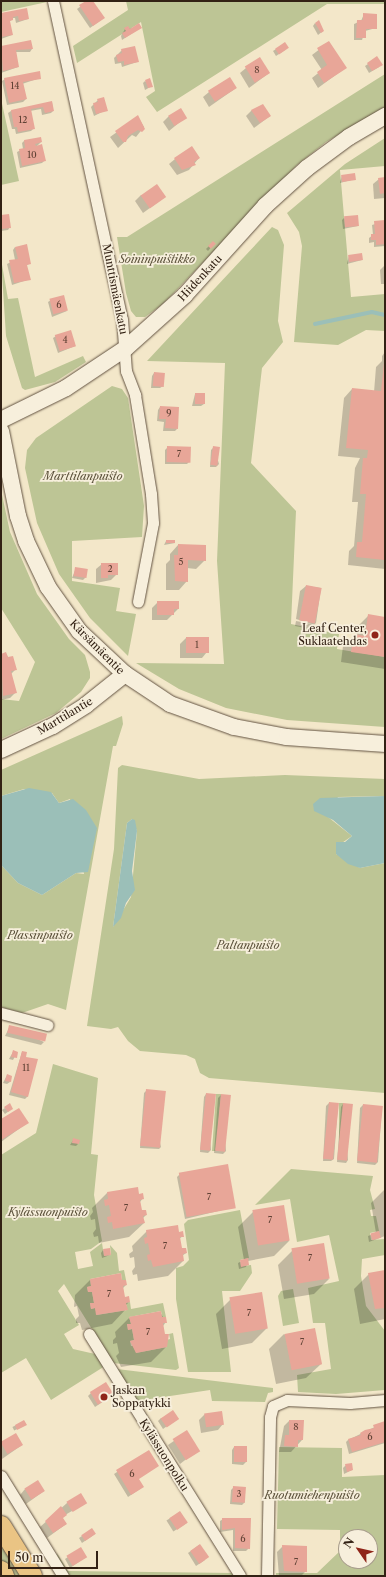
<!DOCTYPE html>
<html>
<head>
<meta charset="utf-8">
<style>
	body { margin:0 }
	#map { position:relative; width:386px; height:1577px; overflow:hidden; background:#f3e7c9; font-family:"Libre Caslon Text",serif }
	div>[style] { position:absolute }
	.green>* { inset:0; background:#bdc595; transform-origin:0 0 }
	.water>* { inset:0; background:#9bbfb8 }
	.shadow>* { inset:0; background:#0003; transform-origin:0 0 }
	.stream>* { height:3.5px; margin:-1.75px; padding:0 1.75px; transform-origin:1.75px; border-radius:1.75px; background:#9bbfb8 }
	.building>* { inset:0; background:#e8a698; transform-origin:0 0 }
	.roads { filter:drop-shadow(0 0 1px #625241) drop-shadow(0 0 1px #625241) }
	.street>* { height:11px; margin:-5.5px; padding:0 5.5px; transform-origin:5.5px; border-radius:5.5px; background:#f7efdc }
	.secondary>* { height:16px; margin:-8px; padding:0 8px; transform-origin:8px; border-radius:8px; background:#f7efdc }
	.highway>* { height:20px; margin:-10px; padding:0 10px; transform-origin:10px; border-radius:10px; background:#eac484 }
	.dots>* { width:11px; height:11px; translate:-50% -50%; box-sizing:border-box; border:2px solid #f7efdc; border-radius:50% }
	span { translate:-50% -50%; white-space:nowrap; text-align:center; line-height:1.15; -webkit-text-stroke:3.5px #f7efdc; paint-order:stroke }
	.number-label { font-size:9px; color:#604235 }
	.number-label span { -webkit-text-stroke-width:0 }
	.park-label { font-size:11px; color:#5c523b; font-style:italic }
	.street-label { font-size:11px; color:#322114 }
	.poi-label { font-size:11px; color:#322114 }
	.right { translate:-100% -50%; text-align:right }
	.left { translate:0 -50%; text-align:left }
	.frame { position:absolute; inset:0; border:2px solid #322114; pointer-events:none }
	.north { position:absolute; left:338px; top:1529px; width:40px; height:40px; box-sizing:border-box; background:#f7efdc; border:1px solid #a89d8c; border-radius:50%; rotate:304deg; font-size:11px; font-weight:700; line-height:16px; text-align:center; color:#322114 }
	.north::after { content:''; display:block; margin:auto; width:14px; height:18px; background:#8f2418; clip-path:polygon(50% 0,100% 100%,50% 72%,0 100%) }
	.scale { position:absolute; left:8px; top:1551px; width:90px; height:18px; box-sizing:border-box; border:2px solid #322114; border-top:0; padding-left:5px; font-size:12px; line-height:14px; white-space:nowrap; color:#322114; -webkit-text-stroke:3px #f7efdc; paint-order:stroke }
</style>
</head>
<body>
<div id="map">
	<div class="green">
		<i style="clip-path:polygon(1px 1px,47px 1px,47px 2px,1px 12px)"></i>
		<i style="clip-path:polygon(126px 1px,385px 1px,385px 4px,327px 4px,157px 112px,146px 97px,155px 91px,141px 22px,77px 63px,73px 46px,128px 10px)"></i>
		<i style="clip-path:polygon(385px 74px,385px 107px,326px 142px,297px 165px,163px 304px,145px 317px,136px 317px,131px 311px,126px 293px,117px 237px,127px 237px)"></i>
		<i style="clip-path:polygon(1px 99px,19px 181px,1px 185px)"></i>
		<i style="clip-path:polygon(385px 138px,385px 166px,340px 170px,351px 297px,385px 294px,385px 331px,366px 330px,338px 345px,294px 342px,302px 246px,299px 232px,287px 213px,345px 164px)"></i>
		<i style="clip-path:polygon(272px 227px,278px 230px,284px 245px,278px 321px,283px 342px,262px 368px,251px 463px,296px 511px,291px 624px,339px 634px,337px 649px,385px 657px,385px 727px,287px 720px,226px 708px,179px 689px,136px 663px,224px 664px,217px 561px,225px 363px,147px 361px)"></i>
		<i style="clip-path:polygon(1px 259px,8px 299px,18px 298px,35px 377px,83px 356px,86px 362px,55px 382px,25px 390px,22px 388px,6px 336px)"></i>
		<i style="clip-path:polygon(112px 386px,122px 389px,128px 398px,144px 506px,142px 537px,72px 541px,72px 581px,120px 588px,116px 611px,136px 614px,128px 656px,90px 618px,59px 574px,37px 523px,25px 468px,27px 450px,36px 438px)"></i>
		<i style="clip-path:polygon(1px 490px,10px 532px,37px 594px,69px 639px,85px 655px,90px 672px,90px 678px,81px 692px,56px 713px,1px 739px,1px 699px,19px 701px,35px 662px,1px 608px)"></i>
		<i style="clip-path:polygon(122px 716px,123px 724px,116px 746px,113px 746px,66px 1010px,48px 1004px,22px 1013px,1px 1007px,1px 865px,18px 883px,42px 895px,76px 873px,84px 874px,70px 799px,59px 803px,52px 793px,24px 789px,1px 796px,1px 770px)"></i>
		<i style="clip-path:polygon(evenodd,122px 765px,199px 779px,285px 775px,385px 779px,385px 796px,338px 797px,328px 817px,352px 836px,336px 847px,336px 854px,360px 868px,385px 863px,385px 1093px,209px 1078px,200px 1073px,195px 1059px,186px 1055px,140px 1051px,128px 1041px,118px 1027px,111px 1029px,87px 1026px,114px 849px,118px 768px,122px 765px,132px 819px,137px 831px,131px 897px,113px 927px,127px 823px,132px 819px)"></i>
		<i style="clip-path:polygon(53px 1064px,98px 1078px,91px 1154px,98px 1155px,94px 1195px,102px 1241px,91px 1249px,75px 1252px,78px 1269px,93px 1266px,90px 1252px,102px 1243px,104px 1256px,111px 1255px,110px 1245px,117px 1253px,119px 1271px,124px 1270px,126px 1280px,122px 1280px,121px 1273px,90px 1279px,91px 1286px,87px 1287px,88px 1292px,92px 1292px,94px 1303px,90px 1303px,91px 1309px,95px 1308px,97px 1315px,127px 1310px,126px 1303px,130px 1302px,131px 1309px,163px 1303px,166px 1317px,162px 1317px,161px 1311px,129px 1317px,131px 1324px,127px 1324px,128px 1330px,132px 1329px,134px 1340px,130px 1341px,131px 1346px,135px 1346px,136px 1353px,167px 1347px,166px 1340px,170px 1339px,169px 1334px,173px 1333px,179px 1368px,176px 1370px,113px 1363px,64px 1284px,58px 1291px,79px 1325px,64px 1334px,73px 1349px,95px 1354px,105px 1366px,51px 1400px,26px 1358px,1px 1373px,1px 1155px,36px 1133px)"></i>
		<i style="clip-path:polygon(216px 1094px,221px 1094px,216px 1151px,212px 1151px)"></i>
		<i style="left:339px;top:1103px;width:4px;height:56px"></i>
		<i style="clip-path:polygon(291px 1169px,373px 1176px,370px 1190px,375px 1209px,370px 1210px,371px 1216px,376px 1216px,379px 1231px,370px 1233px,371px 1240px,385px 1239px,385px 1255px,362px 1259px,361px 1276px,366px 1306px,385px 1331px,385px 1390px,336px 1394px,298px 1392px,297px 1375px,331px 1369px,325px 1323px,313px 1323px,308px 1288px,339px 1281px,329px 1235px,297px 1242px,290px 1199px,255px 1205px)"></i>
		<i style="clip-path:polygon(240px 1210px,249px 1258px,240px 1260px,241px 1266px,251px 1265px,252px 1273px,240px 1291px,222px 1291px,231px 1372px,188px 1372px,176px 1299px,176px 1268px,183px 1266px,189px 1260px,184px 1224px,188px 1220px)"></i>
		<i style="clip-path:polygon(293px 1289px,299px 1323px,283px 1326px,278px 1296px,281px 1291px)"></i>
		<i style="clip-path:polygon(117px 1369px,273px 1388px,273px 1392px,268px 1393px,265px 1402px,212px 1401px,210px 1390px,137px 1401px)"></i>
		<i style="clip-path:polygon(evenodd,279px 1447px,342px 1448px,342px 1477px,385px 1475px,385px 1576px,276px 1576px,276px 1573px,317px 1573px,340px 1551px,340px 1530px,277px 1529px,279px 1447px,346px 1537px,370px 1537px,370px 1561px,346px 1561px,346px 1537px)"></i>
		<i style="clip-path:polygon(1px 1542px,22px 1576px,11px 1576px,1px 1560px)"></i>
		<i style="clip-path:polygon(57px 1553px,68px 1571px,234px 1573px,236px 1576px,68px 1576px,58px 1561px)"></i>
	</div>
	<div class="water">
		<i style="clip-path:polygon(29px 788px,51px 792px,59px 803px,73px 799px,86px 810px,97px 828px,88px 872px,76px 873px,42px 895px,18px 883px,1px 865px,1px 796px)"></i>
		<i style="clip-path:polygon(385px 796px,385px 863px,360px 868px,348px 864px,336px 854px,336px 842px,345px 842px,352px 836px,333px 820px,314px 811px,313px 804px,320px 798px)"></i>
		<i style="clip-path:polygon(132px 819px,135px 820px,137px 831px,132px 871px,135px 890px,126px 903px,121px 918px,113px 927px,127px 823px)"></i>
	</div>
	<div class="shadow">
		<i style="clip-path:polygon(88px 1px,92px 1px,101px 20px,90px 28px,77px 9px)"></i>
		<i style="clip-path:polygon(26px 9px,28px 19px,16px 23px,15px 18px,12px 18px,9px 23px,12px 35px,1px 39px,1px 14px)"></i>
		<i style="clip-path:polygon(364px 14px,376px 28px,365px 31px,362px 40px,354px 40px,354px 24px,361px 21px)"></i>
		<i style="clip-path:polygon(315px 23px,323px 31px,318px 35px,313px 26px)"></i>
		<i style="clip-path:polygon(140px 28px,122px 40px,121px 36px,125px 29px)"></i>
		<i style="clip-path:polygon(30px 41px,32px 49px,30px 52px,15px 52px,18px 67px,1px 73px,1px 47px)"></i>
		<i style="clip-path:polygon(329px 42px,345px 68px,318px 88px,312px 78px,322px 70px,312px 55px)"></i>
		<i style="clip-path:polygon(276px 49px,285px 50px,276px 56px,273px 51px)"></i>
		<i style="clip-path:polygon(122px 50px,137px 62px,122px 67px,121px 63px,115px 64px,114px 58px)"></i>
		<i style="clip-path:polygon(377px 58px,379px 67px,369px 73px,365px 66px)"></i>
		<i style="clip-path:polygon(246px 68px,269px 73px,249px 88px,240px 73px)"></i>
		<i style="clip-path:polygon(40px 78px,22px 84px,26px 99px,23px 102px,7px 105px,2px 81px,5px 79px)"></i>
		<i style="clip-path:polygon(145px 81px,152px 86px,145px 90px,143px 83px)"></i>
		<i style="clip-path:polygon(236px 88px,209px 107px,203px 97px,209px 92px)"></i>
		<i style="clip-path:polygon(98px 100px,106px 110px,94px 116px,91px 107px)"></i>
		<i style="clip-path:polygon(52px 102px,53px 111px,51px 113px,42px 115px,41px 109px,30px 111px,34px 128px,31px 131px,16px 134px,15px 129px,12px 129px,8px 113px,11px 111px)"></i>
		<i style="clip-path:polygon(252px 110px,270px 116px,254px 128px,246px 116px)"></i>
		<i style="clip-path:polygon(169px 116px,186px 117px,169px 131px,163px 122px)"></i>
		<i style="clip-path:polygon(138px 117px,144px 127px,136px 137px,132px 135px,118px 148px,110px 137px)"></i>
		<i style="clip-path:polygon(24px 141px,41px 142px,36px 147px,45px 160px,42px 163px,20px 168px,17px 152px,23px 149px,22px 143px)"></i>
		<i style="clip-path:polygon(199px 158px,189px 170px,177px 175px,169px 164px,175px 159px)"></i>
		<i style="clip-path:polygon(342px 175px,355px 179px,340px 183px)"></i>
		<i style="clip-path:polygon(385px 178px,385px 198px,374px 199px,373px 184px,379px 179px)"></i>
		<i style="clip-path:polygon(141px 195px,165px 197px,143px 213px,135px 201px)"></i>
		<i style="clip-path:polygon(1px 216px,10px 227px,8px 230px,1px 231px)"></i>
		<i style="clip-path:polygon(344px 218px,358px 226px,343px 229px,342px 220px)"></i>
		<i style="clip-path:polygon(385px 221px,385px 246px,374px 247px,374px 242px,369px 243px,369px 238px,373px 235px,372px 225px)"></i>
		<i style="clip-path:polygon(213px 242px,214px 244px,208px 251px,206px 249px)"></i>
		<i style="clip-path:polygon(15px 247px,30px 263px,26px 266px,30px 279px,12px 285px,7px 264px,15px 260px,13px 250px)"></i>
		<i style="clip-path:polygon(349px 255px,362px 260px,347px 264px)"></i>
		<i style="clip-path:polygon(385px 265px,385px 284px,381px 284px,380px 270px)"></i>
		<i style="clip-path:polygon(51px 300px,67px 311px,52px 317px,48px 302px)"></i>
		<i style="clip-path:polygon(56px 336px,75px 346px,58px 353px,53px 338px)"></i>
		<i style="clip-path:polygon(385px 352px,385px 569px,348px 565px,349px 551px,354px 546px,358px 502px,352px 502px,355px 468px,360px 458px,338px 456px,344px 398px,352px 389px,374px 392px,376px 367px,382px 361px,382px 356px)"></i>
		<i style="clip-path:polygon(154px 373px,163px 386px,160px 388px,151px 388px,152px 376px)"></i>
		<i style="clip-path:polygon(195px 394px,204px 404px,201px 406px,192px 406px)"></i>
		<i style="clip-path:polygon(160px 407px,177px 429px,175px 431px,163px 431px,164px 422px,157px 421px,158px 410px)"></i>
		<i style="clip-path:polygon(168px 447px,189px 462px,187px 464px,165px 464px,165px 450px)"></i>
		<i style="clip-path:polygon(214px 447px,219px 464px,216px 467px,210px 467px,211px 450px)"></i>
		<i style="clip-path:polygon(166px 541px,175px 543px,164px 545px)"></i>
		<i style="clip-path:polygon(178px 545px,205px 560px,196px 569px,187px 568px,187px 581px,179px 590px,166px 590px,166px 564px,170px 560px,170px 554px)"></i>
		<i style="clip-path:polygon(102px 564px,117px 574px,111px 580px,96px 583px,96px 569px)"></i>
		<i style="clip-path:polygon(76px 568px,86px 577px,83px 580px,72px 578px)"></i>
		<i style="clip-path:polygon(306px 586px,321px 588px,316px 623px,310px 629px,295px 626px,296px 621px,312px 624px,296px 619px,300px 591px)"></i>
		<i style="clip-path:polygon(158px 602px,178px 609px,167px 620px,152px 620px,152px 608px)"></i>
		<i style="clip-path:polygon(369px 615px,385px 618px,385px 669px,341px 662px,343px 646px,356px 635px,358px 626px)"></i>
		<i style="clip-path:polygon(186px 638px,207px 652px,202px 658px,180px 658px,180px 644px)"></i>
		<i style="clip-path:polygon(6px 654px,16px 669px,11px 674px,16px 692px,10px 698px,1px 700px,1px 655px)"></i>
		<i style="clip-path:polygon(10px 1026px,44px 1042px,41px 1045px,5px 1036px)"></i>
		<i style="clip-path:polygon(13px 1052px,17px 1053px,13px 1060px,9px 1059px)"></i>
		<i style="clip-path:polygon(22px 1052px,28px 1096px,25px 1099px,9px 1095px)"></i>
		<i style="clip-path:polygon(7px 1075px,10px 1082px,7px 1084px,3px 1083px)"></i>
		<i style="clip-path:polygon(147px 1090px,161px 1147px,159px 1149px,140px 1148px,144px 1093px)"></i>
		<i style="clip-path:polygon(206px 1094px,211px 1150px,208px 1153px,200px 1152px,204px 1097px)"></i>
		<i style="clip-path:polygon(221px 1095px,226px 1151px,223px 1154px,214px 1153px,218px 1098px)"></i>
		<i style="clip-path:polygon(329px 1103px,338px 1104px,334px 1159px,331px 1161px,323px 1161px,326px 1106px)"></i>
		<i style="clip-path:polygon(343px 1104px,348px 1160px,346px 1163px,337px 1162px,341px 1107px)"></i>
		<i style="clip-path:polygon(363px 1105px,382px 1107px,378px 1162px,375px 1165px,357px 1163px,360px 1108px)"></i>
		<i style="clip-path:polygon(5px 1108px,9px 1111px,5px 1114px,2px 1110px)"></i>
		<i style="clip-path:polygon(1px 1121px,27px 1123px,1px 1142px)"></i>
		<i style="clip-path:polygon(74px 1139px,78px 1144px,76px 1146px,70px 1145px)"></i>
		<i style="clip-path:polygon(180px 1174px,235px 1207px,185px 1219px,177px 1177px)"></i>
		<i style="clip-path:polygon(385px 1189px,385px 1236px,369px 1242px,368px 1236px,376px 1233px,371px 1203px)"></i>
		<i style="clip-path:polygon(107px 1193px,138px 1195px,143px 1198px,140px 1202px,141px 1212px,146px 1215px,143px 1218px,144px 1223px,129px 1237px,99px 1243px,98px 1236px,94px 1237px,93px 1233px,96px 1229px,95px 1219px,91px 1220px,90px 1216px,93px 1212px,92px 1208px)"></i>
		<i style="clip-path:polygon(283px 1206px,289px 1241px,274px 1256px,248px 1261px,246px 1267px,239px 1269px,238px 1263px,244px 1260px,238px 1227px,253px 1212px)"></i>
		<i style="clip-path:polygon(147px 1231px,178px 1233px,183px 1236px,179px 1239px,181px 1249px,186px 1253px,182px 1256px,183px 1261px,168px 1276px,138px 1281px,137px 1274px,133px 1275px,132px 1271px,135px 1267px,134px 1257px,130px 1258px,129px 1254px,133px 1251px,132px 1246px)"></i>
		<i style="clip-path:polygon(103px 1250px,110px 1255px,102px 1258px,101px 1253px)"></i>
		<i style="clip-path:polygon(293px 1250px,329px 1279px,314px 1294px,284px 1299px,278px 1265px)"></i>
		<i style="clip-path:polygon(385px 1271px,385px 1319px,360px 1324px,354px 1289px,369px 1274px)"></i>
		<i style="clip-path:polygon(120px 1274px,121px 1281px,126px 1285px,123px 1288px,124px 1298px,129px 1302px,126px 1305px,126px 1309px,112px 1324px,82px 1330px,80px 1323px,76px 1323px,76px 1319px,79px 1316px,77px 1306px,74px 1307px,75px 1295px,90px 1280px)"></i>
		<i style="clip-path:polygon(231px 1299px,267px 1328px,252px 1343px,222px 1349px,216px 1314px)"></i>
		<i style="clip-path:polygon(160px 1312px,166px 1322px,163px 1326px,166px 1347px,151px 1362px,121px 1367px,116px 1356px,119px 1353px,117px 1343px,113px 1344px,113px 1340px,116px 1337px,115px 1332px,130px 1317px)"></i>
		<i style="clip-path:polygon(284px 1334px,321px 1364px,306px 1378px,276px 1384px,269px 1349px)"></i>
		<i style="clip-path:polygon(91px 1393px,113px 1395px,95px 1407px,88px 1396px)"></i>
		<i style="clip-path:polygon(205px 1414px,223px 1424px,218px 1430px,201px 1433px,199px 1420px)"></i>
		<i style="clip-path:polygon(161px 1418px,177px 1419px,163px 1429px,158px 1421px)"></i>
		<i style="left:24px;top:1421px;width:4px;height:13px;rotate:63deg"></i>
		<i style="clip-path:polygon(289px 1421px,302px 1440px,291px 1452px,279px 1452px,284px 1426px)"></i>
		<i style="clip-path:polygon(385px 1422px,385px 1443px,349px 1454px,346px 1442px,348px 1440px)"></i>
		<i style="clip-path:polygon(187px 1432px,198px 1450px,180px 1464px,168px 1445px)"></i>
		<i style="clip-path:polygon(16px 1435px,22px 1445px,2px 1459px,1px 1444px)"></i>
		<i style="clip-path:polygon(234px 1447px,246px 1462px,243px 1465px,232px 1464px,232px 1450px)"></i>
		<i style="clip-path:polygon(149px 1451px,138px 1479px,140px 1489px,128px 1497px,114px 1474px)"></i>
		<i style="clip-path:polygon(346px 1465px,352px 1470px,344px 1474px,343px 1468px)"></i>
		<i style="clip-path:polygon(234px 1487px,245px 1502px,242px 1505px,230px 1504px,231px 1490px)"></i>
		<i style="clip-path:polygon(25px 1489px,44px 1491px,26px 1504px,20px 1495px)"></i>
		<i style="clip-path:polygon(67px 1503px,86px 1503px,65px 1515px,62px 1518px,66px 1524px,47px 1538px,40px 1527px)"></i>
		<i style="left:180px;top:1512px;width:13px;height:16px;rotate:58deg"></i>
		<i style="clip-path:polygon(223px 1519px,250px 1519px,249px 1548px,246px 1551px,233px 1551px,233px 1530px,220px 1532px,220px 1521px)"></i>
		<i style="clip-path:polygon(95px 1534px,82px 1543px,79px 1538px,82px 1536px)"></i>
		<i style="clip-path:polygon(199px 1545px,205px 1560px,196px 1566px,188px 1553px)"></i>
		<i style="clip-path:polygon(283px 1546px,306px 1571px,301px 1576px,279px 1576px,277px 1552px)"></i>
		<i style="clip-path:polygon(68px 1557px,86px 1557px,70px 1568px,65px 1559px)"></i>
	</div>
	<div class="stream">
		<i style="left:315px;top:324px;width:58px;rotate:-11.9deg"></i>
		<i style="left:372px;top:312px;width:13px;rotate:13deg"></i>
	</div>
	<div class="building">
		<i style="clip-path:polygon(86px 1px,93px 1px,105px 18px,93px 26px,79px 5px)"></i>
		<i style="clip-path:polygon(27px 8px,29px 19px,19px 21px,18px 16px,13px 17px,13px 20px,10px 21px,13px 35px,1px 37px,1px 13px)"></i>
		<i style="clip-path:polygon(363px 13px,377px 14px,377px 29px,366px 29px,366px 38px,356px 38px,357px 20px,363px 20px)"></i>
		<i style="clip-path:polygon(319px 20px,324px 31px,321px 33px,315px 23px)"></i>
		<i style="clip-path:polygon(139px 23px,142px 28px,125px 38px,122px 33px,126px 31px,124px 28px,128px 26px,130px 29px)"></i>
		<i style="clip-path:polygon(31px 40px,33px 49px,16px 50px,19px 67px,3px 71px,1px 46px)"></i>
		<i style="clip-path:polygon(329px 41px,347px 68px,324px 83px,317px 72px,327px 65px,317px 48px)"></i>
		<i style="left:285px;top:42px;width:7px;height:12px;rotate:56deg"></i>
		<i style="clip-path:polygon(135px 46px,139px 62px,124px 65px,124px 61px,118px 62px,116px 55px,122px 53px,121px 49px)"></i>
		<i style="clip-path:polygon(377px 56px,383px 65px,372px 71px,367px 63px)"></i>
		<i style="left:260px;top:57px;width:19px;height:18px;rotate:58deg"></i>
		<i style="clip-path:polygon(40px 71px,41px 79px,23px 82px,27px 99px,9px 103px,4px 78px)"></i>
		<i style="left:230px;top:77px;width:13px;height:26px;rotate:58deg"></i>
		<i style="clip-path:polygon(150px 78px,153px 87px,148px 88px,145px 80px)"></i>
		<i style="clip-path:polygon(104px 97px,108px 111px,96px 114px,93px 103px,98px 102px,97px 99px)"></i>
		<i style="clip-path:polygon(52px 101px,54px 111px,45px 113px,43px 107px,31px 109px,35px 129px,18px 132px,17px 127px,14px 127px,11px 110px)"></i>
		<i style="clip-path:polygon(263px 104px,271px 116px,260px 123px,251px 110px)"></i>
		<i style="left:181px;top:108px;width:12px;height:15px;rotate:59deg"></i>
		<i style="clip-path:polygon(138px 115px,145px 129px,142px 132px,138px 130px,128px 136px,126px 142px,123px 142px,115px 131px)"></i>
		<i style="clip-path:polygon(41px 137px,42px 142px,35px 144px,36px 146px,42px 144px,46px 161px,22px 166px,19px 149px,25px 148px,24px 140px)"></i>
		<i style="clip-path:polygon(192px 146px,200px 158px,194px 162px,196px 165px,182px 170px,174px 158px)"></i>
		<i style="left:355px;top:173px;width:7px;height:14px;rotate:82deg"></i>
		<i style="clip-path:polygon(385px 177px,385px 193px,380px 194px,378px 178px)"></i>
		<i style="left:157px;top:184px;width:16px;height:20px;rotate:55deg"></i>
		<i style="clip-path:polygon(9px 214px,11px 228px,1px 229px,1px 215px)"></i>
		<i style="left:358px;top:215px;width:11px;height:14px;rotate:85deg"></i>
		<i style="clip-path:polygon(385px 220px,385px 244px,376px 245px,376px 240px,371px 240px,371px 234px,375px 234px,374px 221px)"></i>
		<i style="left:213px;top:241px;width:4px;height:7px;rotate:45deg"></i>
		<i style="clip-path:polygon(27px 244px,31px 264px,27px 265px,31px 280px,14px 283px,9px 260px,18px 259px,15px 247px)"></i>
		<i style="left:362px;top:253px;width:7px;height:14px;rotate:82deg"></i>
		<i style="left:64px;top:295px;width:16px;height:15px;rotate:76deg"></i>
		<i style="left:71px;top:330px;width:17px;height:17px;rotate:73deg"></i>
		<i style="clip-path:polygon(384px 363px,385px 363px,385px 560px,356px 557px,357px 542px,362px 542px,366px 494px,360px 494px,363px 458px,367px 458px,368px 450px,346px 448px,352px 388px,381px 391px)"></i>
		<i style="left:154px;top:372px;width:11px;height:14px;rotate:5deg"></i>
		<i style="left:195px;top:393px;width:10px;height:11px"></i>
		<i style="clip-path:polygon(160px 406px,179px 407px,178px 429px,165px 428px,166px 419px,159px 419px)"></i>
		<i style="left:167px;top:446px;width:24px;height:16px;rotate:2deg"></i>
		<i style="left:213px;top:446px;width:7px;height:19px;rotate:8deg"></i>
		<i style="left:166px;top:540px;width:9px;height:3px"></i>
		<i style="clip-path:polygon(178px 544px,206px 545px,206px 561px,188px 560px,188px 582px,175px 581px,174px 555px,178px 555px)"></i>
		<i style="clip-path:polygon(101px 563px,118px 563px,118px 575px,108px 575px,108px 578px,101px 578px)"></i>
		<i style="left:75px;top:567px;width:13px;height:9px;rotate:9deg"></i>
		<i style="left:306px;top:585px;width:16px;height:36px;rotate:11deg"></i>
		<i style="clip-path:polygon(157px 601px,179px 601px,179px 609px,174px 609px,174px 615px,157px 615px)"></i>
		<i style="clip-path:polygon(368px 614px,385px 617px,385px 657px,351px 652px,354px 634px,365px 636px)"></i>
		<i style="left:186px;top:637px;width:23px;height:16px"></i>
		<i style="clip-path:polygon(6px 652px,8px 657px,13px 656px,17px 670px,11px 671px,17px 693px,3px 696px,1px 654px)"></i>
		<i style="left:9px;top:1025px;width:39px;height:8px;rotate:13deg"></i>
		<i style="clip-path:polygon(13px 1050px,18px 1052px,17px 1058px,11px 1057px)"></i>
		<i style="clip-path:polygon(22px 1051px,27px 1052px,26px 1057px,38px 1059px,28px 1097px,11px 1092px)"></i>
		<i style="clip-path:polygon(7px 1074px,12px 1076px,11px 1082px,5px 1081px)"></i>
		<i style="left:146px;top:1089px;width:20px;height:57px;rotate:6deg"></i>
		<i style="left:206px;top:1093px;width:10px;height:57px;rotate:6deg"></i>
		<i style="left:221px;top:1094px;width:10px;height:57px;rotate:6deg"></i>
		<i style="left:329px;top:1102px;width:10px;height:57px;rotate:6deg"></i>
		<i style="clip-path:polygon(10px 1103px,13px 1109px,8px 1112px,4px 1107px)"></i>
		<i style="left:343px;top:1103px;width:10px;height:57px;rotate:6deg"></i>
		<i style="left:363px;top:1104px;width:20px;height:57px;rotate:6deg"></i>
		<i style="clip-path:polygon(19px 1108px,29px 1123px,1px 1140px,1px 1119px)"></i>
		<i style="clip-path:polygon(73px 1138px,80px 1140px,79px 1144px,72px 1143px)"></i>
		<i style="left:228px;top:1164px;width:45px;height:50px;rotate:80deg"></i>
		<i style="clip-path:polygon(138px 1187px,139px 1194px,143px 1193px,144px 1199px,140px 1200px,142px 1210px,146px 1210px,147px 1215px,143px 1216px,145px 1223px,113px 1229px,112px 1222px,108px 1223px,107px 1217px,111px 1216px,109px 1205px,105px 1206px,104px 1200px,108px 1199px,107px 1192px)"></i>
		<i style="left:284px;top:1205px;width:36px;height:32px;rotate:81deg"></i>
		<i style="clip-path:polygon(178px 1225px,179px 1232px,183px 1231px,184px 1237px,180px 1237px,182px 1248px,186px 1248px,187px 1253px,183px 1254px,184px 1261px,153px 1267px,151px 1260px,148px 1261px,147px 1255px,150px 1254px,148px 1243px,145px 1244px,144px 1238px,147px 1237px,146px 1230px)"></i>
		<i style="left:379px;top:1231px;width:7px;height:9px;rotate:74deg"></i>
		<i style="left:324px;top:1243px;width:36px;height:33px;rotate:81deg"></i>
		<i style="left:110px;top:1248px;width:7px;height:7px;rotate:82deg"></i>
		<i style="clip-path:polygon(248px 1258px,249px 1265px,241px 1267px,240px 1260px)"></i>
		<i style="clip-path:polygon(385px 1270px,385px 1308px,375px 1309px,368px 1273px)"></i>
		<i style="clip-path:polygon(121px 1273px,122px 1280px,126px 1280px,127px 1285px,123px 1286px,125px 1297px,129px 1296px,130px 1302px,126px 1303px,128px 1310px,96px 1315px,95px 1308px,91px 1309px,90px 1303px,94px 1303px,92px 1292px,88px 1292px,87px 1287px,91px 1286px,90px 1279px)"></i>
		<i style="left:262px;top:1292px;width:37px;height:33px;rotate:81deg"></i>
		<i style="clip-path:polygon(161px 1311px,162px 1317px,166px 1317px,167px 1323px,163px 1323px,165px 1334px,169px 1334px,167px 1347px,136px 1353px,130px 1341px,134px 1340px,132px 1329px,128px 1330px,127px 1324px,131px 1324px,129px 1317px)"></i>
		<i style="left:315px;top:1328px;width:37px;height:31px;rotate:79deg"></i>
		<i style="left:106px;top:1382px;width:15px;height:19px;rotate:58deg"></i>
		<i style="left:173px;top:1410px;width:11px;height:15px;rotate:56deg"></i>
		<i style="left:222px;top:1411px;width:14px;height:18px;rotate:82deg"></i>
		<i style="clip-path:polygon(24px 1420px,27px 1425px,17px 1430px,15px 1425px)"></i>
		<i style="clip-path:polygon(289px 1420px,304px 1420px,303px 1440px,298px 1440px,298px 1447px,284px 1446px,285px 1435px,289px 1435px)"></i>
		<i style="clip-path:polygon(385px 1421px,385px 1442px,352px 1452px,348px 1439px,361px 1435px,360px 1433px,365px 1430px,374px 1428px,373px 1425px)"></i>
		<i style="left:187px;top:1430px;width:25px;height:17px;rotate:58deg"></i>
		<i style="left:16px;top:1433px;width:14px;height:18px;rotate:60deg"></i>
		<i style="left:234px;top:1446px;width:13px;height:16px"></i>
		<i style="clip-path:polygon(149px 1450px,159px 1466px,139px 1479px,144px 1487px,131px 1495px,116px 1470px)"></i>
		<i style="clip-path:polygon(352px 1463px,353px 1470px,347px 1472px,345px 1464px)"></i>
		<i style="left:38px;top:1480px;width:13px;height:16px;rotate:58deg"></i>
		<i style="left:233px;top:1486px;width:13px;height:16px;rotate:4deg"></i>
		<i style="left:81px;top:1493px;width:12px;height:17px;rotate:59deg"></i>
		<i style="clip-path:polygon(61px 1506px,67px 1515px,63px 1518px,67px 1524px,53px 1533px,45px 1521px)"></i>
		<i style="left:180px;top:1511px;width:14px;height:13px;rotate:56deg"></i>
		<i style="clip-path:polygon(222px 1518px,251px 1518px,250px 1549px,235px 1548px,235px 1528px,222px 1530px)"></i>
		<i style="left:92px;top:1528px;width:7px;height:13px;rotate:56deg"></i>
		<i style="left:200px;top:1544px;width:16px;height:12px;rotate:55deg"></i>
		<i style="clip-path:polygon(282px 1545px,307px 1546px,307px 1572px,284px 1571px)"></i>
		<i style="left:81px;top:1547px;width:12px;height:17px;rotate:59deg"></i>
	</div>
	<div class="roads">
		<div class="street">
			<i style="left:53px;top:1px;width:325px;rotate:77.8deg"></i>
			<i style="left:122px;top:319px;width:52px;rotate:85.6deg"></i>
			<i style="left:126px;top:371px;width:26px;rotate:69deg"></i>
			<i style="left:135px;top:395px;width:100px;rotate:80.8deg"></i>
			<i style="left:151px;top:494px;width:29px;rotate:86deg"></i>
			<i style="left:153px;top:523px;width:80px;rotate:100.8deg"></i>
			<i style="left:1px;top:1013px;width:48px;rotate:14.6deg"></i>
			<i style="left:89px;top:1334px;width:285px;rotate:58deg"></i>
			<i style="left:1px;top:1476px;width:118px;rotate:58.2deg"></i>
			<i style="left:267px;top:1576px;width:159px;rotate:-88.9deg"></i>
			<i style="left:270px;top:1417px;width:11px;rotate:-75deg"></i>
			<i style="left:273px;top:1406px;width:15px;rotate:-23deg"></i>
			<i style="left:287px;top:1400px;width:63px;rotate:2.7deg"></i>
			<i style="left:350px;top:1403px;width:35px;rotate:-5deg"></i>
		</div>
		<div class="secondary">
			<i style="left:1px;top:420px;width:72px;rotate:-26.2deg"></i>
			<i style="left:66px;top:388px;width:72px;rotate:-33.7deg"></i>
			<i style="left:126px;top:348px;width:79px;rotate:-41.9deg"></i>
			<i style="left:185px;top:295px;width:120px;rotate:-48deg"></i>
			<i style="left:265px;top:206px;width:57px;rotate:-42.1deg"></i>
			<i style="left:307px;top:168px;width:52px;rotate:-36.4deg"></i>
			<i style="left:349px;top:137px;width:42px;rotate:-30.3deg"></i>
			<i style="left:1px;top:431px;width:87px;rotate:78.7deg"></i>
			<i style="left:18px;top:516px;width:26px;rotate:72deg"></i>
			<i style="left:26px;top:541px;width:51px;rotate:64.4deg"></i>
			<i style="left:48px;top:587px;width:54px;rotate:54.8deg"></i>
			<i style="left:79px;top:631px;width:63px;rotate:43.1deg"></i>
			<i style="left:125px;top:674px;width:54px;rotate:33.7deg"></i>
			<i style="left:170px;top:704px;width:68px;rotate:19.8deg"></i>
			<i style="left:234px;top:727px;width:54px;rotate:10.7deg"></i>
			<i style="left:287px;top:737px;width:98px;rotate:4.1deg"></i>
			<i style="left:1px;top:750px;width:57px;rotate:-24.8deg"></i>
			<i style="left:53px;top:726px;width:39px;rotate:-32deg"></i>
			<i style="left:86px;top:705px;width:50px;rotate:-38.5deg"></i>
		</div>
		<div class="highway">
			<i style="left:1px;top:1526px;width:59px;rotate:58.2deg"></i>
			<i style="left:1px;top:1571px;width:6px;rotate:59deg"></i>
		</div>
	</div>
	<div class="dots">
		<i style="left:375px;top:635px;background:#8f2418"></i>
		<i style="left:104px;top:1397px;background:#8f2418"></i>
	</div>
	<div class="number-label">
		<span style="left:257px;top:70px">8</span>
		<span style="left:15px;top:86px">14</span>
		<span style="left:23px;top:120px">12</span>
		<span style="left:32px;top:155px">10</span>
		<span style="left:59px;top:305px">6</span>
		<span style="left:65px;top:340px">4</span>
		<span style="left:169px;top:413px">9</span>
		<span style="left:179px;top:454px">7</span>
		<span style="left:181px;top:562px">5</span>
		<span style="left:110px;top:569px">2</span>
		<span style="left:197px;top:645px">1</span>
		<span style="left:26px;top:1068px">11</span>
		<span style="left:209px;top:1197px">7</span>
		<span style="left:126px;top:1208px">7</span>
		<span style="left:270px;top:1220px">7</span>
		<span style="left:165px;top:1246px">7</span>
		<span style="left:310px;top:1258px">7</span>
		<span style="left:109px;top:1294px">7</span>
		<span style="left:249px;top:1313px">7</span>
		<span style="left:148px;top:1332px">7</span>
		<span style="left:302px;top:1342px">7</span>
		<span style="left:296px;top:1427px">8</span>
		<span style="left:370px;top:1437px">6</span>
		<span style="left:132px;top:1474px">6</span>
		<span style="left:239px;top:1494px">3</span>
		<span style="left:243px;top:1539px">6</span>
		<span style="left:296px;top:1562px">7</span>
	</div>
	<div class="park-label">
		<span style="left:157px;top:259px">Soininpuistikko</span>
		<span style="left:83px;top:476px">Marttilanpuisto</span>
		<span style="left:40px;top:935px">Plassinpuisto</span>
		<span style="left:248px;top:945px">Paltanpuisto</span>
		<span style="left:48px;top:1212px">Kylässuonpuisto</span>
		<span style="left:312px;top:1495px">Ruotumiehenpuisto</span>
	</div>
	<div class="street-label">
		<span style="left:200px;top:278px;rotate:-47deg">Hiidenkatu</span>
		<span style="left:115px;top:289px;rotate:79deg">Munttismäenkatu</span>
		<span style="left:97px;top:647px;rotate:45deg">Kärsämäentie</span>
		<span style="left:65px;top:716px;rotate:-31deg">Marttilantie</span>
		<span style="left:164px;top:1455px;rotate:58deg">Kylässuonpolku</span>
	</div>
	<div class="poi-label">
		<span class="right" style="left:367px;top:635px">Leaf Center,<br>Suklaatehdas</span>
		<span class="left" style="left:112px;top:1397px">Jaskan<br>Soppatykki</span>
	</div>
	<div class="frame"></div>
	<div class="north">N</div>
	<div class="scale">50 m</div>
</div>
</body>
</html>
